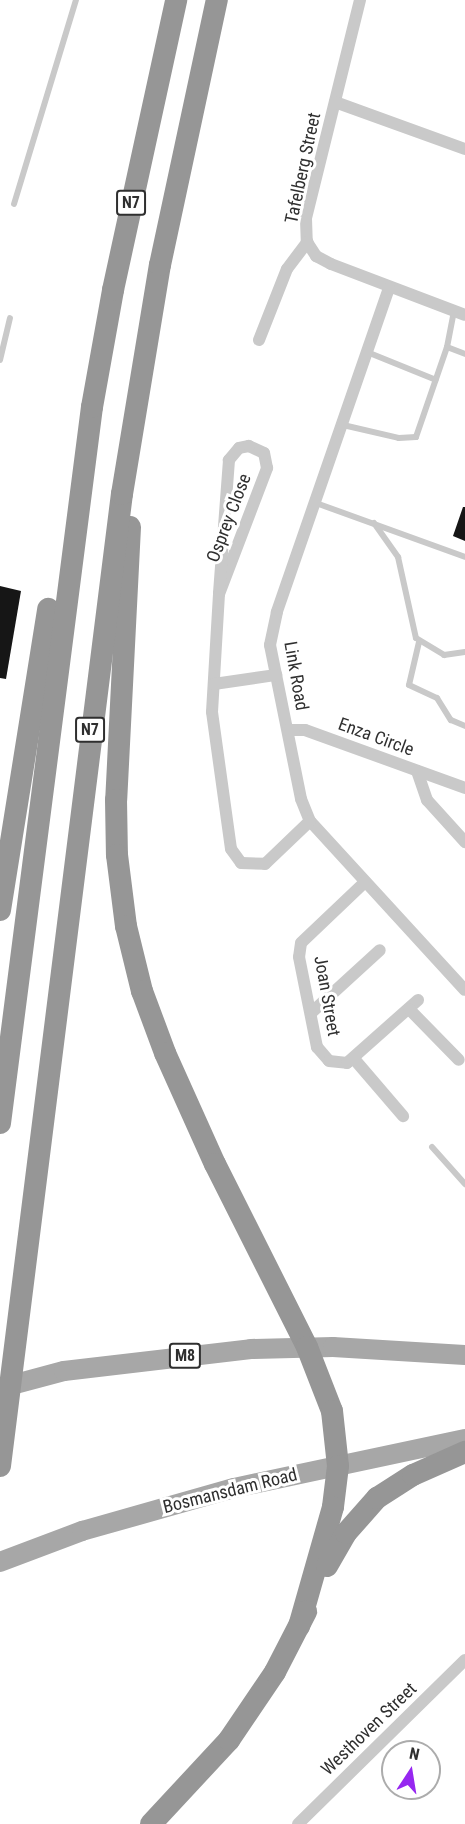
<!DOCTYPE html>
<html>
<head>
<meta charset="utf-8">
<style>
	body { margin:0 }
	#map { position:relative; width:465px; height:1824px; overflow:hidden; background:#fff; font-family:"Roboto Condensed",sans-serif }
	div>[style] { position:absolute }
	.building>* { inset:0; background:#161616 }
	.lane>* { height:6px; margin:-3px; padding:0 3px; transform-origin:3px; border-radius:3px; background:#c9c9c9 }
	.street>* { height:12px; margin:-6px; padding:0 6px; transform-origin:6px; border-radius:6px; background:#c9c9c9 }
	.primary>* { height:20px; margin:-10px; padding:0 10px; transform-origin:10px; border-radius:10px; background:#a7a7a7 }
	.highway>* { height:22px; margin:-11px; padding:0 11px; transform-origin:11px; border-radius:11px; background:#969696 }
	span { translate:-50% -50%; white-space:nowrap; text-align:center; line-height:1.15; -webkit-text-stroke:6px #fff; paint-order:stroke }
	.shield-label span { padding:2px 4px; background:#fff; border:2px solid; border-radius:4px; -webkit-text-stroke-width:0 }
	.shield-label { font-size:16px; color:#2f2f2f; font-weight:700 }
	.street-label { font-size:18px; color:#2f2f2f }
	.north { position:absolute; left:381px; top:1740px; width:60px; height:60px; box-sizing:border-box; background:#fff; border:2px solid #acacac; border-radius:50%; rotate:12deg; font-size:16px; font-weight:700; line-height:24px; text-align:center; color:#2f2f2f }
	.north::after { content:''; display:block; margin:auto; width:21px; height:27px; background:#9627f0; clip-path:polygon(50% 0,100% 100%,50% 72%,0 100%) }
</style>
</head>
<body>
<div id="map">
	<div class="building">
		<i style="clip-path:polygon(463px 507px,465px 507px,465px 541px,453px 536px)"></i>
		<i style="clip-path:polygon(0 586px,21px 591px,6px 679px,0 678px)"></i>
	</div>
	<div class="lane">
		<i style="left:14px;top:204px;width:213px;rotate:-73.1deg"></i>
		<i style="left:454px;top:311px;width:37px;rotate:101deg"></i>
		<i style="left:447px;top:347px;width:19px;rotate:21deg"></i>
		<i style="left:367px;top:352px;width:74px;rotate:22.1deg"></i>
		<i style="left:0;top:360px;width:43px;rotate:-76.6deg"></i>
		<i style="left:343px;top:425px;width:57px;rotate:13.1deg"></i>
		<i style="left:399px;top:438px;width:17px;rotate:-3deg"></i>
		<i style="left:416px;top:437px;width:95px;rotate:-71deg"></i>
		<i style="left:316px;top:503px;width:158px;rotate:19.9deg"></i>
		<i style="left:374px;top:523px;width:42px;rotate:54.8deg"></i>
		<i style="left:398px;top:557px;width:83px;rotate:77.5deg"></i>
		<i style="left:416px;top:638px;width:33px;rotate:31deg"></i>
		<i style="left:444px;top:655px;width:21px;rotate:-8deg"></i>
		<i style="left:419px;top:642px;width:44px;rotate:103.1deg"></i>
		<i style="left:409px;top:685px;width:31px;rotate:25deg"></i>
		<i style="left:437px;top:698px;width:26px;rotate:58deg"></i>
		<i style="left:451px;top:720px;width:15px;rotate:23deg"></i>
		<i style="left:432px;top:1147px;width:50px;rotate:48.3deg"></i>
	</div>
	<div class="street">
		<i style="left:360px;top:0;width:226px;rotate:103.9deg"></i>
		<i style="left:306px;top:219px;width:23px;rotate:88deg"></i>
		<i style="left:307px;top:242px;width:17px;rotate:57deg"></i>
		<i style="left:316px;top:256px;width:17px;rotate:28deg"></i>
		<i style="left:331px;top:264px;width:143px;rotate:20.8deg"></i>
		<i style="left:335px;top:102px;width:138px;rotate:19.9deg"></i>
		<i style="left:389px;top:288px;width:343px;rotate:109.1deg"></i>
		<i style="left:277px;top:612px;width:34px;rotate:102deg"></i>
		<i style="left:270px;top:645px;width:157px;rotate:78.6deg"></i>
		<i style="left:301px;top:799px;width:24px;rotate:68deg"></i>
		<i style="left:310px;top:821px;width:229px;rotate:47.5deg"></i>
		<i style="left:259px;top:340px;width:76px;rotate:-68.5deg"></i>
		<i style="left:287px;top:269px;width:34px;rotate:-53deg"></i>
		<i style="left:219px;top:594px;width:135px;rotate:-69.1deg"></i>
		<i style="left:267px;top:468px;width:15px;rotate:-101deg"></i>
		<i style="left:264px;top:453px;width:17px;rotate:-155deg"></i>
		<i style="left:249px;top:446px;width:10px;rotate:169deg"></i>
		<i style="left:239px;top:448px;width:16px;rotate:130deg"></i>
		<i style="left:229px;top:460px;width:134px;rotate:94.3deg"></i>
		<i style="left:219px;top:594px;width:118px;rotate:93.4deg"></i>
		<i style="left:212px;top:712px;width:138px;rotate:82.1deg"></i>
		<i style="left:231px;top:849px;width:17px;rotate:54deg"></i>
		<i style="left:241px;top:863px;width:24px;rotate:2deg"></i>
		<i style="left:265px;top:864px;width:62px;rotate:-43.7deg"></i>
		<i style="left:214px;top:684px;width:63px;rotate:-8.3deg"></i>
		<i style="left:288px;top:730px;width:17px"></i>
		<i style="left:305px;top:730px;width:170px;rotate:19.9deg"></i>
		<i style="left:417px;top:771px;width:31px;rotate:71deg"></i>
		<i style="left:427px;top:800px;width:57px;rotate:47.9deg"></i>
		<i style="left:365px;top:882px;width:88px;rotate:136.4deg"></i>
		<i style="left:301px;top:943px;width:14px;rotate:98deg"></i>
		<i style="left:299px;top:957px;width:92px;rotate:78.7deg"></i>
		<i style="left:317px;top:1047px;width:18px;rotate:49deg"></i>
		<i style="left:329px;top:1061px;width:18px;rotate:6deg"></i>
		<i style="left:347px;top:1063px;width:95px;rotate:-41.6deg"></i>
		<i style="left:409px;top:1009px;width:71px;rotate:45.6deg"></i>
		<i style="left:311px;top:1013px;width:93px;rotate:-42.4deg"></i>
		<i style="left:355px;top:1060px;width:74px;rotate:49.4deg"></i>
		<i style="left:298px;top:1824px;width:234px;rotate:-44.5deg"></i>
	</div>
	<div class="primary">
		<i style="left:0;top:1388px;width:66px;rotate:-14.9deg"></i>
		<i style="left:64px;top:1371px;width:188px;rotate:-6.7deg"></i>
		<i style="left:251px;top:1349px;width:82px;rotate:-1.4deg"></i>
		<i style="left:333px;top:1347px;width:132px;rotate:3.5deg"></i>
		<i style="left:0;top:1562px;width:88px;rotate:-20.7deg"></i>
		<i style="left:82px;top:1531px;width:158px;rotate:-15.8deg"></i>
		<i style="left:234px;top:1488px;width:236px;rotate:-12deg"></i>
	</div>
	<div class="highway">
		<i style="left:130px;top:527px;width:273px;rotate:92.9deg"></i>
		<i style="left:116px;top:800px;width:55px;rotate:89deg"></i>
		<i style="left:117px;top:855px;width:72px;rotate:82.8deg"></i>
		<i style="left:126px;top:926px;width:67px;rotate:76.2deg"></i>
		<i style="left:142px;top:991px;width:66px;rotate:69.6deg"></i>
		<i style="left:165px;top:1053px;width:122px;rotate:65.8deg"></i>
		<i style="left:215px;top:1164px;width:205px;rotate:63.3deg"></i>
		<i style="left:307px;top:1347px;width:69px;rotate:68.7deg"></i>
		<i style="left:332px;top:1411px;width:55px;rotate:83.8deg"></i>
		<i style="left:338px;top:1466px;width:41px;rotate:97deg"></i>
		<i style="left:333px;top:1507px;width:124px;rotate:105.9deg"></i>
		<i style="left:0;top:910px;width:305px;rotate:-80.9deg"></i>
		<i style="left:0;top:1123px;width:722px;rotate:-82.68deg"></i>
		<i style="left:92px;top:407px;width:119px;rotate:-79.8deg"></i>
		<i style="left:113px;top:290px;width:297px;rotate:-77.7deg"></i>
		<i style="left:0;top:1466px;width:980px;rotate:-82.85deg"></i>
		<i style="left:122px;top:494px;width:232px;rotate:-80.6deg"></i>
		<i style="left:160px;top:265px;width:271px;rotate:-77.9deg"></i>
		<i style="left:327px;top:1566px;width:38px;rotate:-60deg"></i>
		<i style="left:346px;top:1533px;width:47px;rotate:-48.5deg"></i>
		<i style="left:377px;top:1498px;width:43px;rotate:-32.6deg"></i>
		<i style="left:413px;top:1475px;width:57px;rotate:-23.9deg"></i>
		<i style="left:151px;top:1824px;width:115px;rotate:-47.1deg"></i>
		<i style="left:229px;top:1740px;width:82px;rotate:-55.9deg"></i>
		<i style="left:275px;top:1672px;width:68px;rotate:-62.7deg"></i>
	</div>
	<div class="shield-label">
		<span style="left:131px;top:203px">N7</span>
		<span style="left:90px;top:730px">N7</span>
		<span style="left:185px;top:1356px">M8</span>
	</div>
	<div class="street-label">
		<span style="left:303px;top:168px;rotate:-78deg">Tafelberg Street</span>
		<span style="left:229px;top:518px;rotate:-69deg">Osprey Close</span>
		<span style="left:296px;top:676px;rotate:80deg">Link Road</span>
		<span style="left:376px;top:737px;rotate:20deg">Enza Circle</span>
		<span style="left:327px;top:996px;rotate:80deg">Joan Street</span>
		<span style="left:230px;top:1491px;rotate:-14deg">Bosmansdam Road</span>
		<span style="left:369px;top:1729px;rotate:-44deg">Westhoven Street</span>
	</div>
	<div class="north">N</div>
</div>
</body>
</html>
